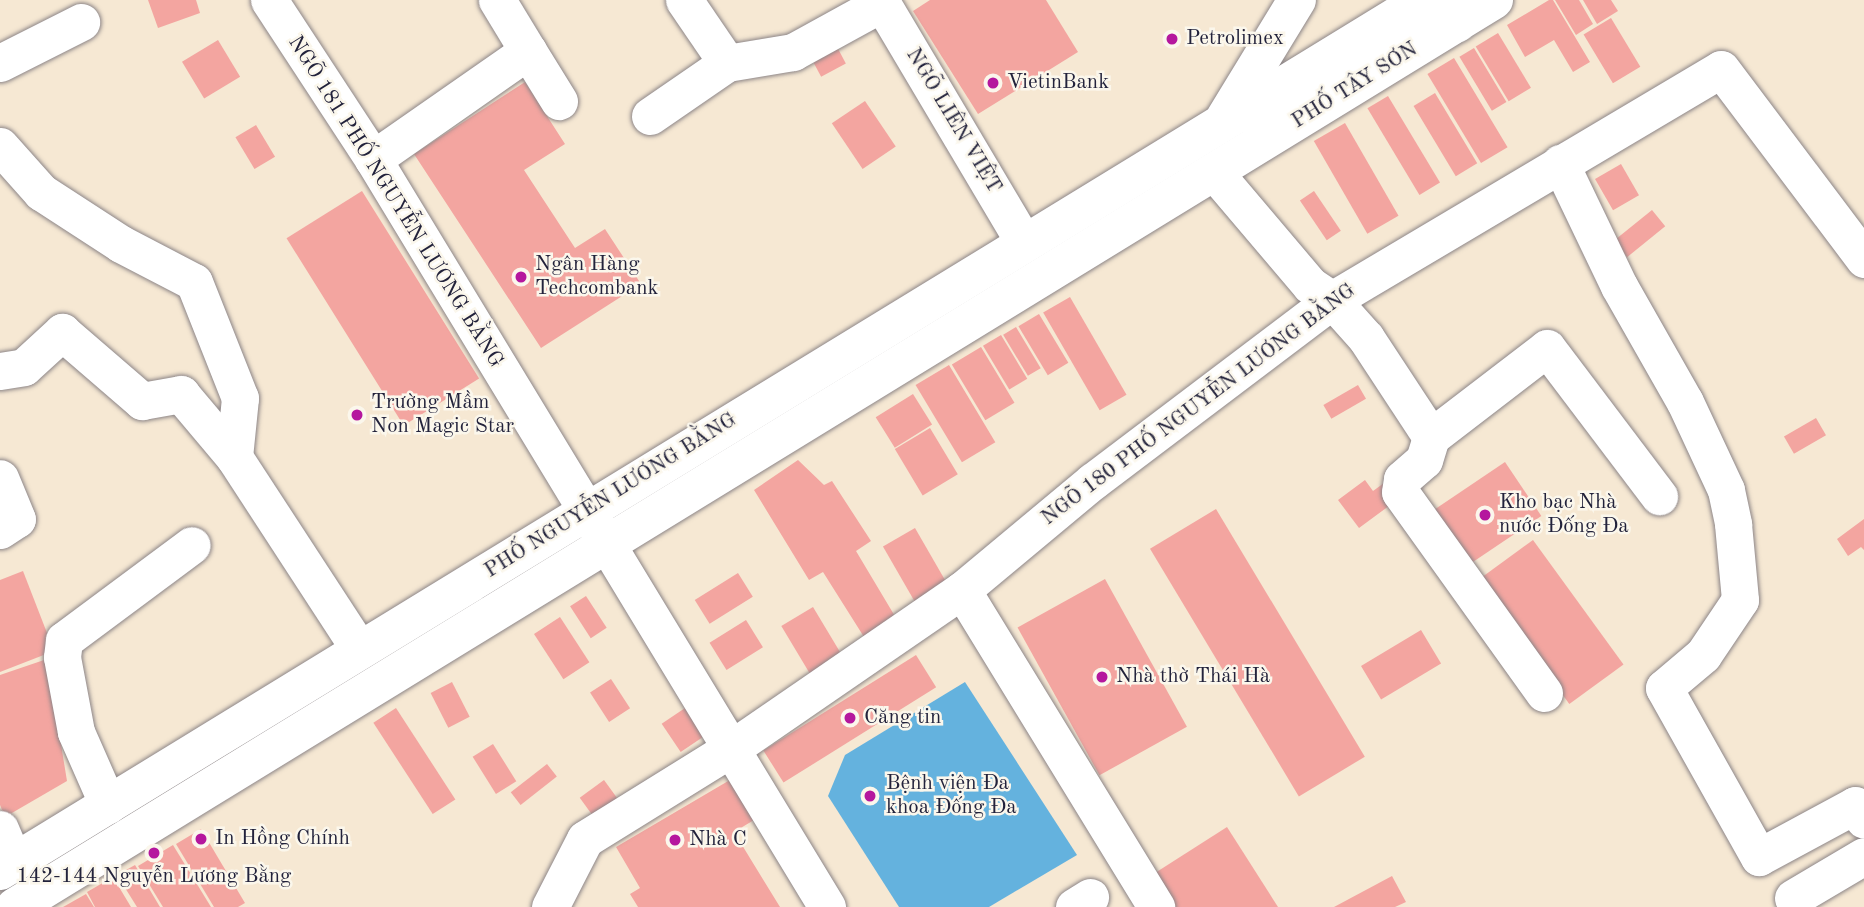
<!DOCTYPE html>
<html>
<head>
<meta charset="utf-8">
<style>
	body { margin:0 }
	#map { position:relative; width:1864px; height:907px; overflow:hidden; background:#f6e8d3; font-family:"Old Standard TT",serif }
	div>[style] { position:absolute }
	.water>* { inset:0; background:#64b2de }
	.building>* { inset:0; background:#f3a5a0; transform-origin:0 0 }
	.roads { filter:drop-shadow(0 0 2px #8c8587) drop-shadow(0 0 2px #8c8587) }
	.minor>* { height:37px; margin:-18.5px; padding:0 18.5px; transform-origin:18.5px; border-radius:18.5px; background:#fff }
	.major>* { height:38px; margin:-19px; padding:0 19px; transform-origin:19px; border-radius:19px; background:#fff }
	.dots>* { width:19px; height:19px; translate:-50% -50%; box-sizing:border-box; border:4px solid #fbf7ec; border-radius:50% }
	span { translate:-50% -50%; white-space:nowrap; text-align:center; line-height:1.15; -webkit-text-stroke:5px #fbf7ec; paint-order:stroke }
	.poi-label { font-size:21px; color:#22223b }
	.left { translate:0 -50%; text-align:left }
	.street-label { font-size:21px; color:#22223b }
</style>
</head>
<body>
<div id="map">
	<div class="water">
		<i style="clip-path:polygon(965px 682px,1077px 855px,989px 907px,899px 907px,828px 796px,845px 755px)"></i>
	</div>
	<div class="building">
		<i style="clip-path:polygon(148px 0,196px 0,200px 13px,158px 28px)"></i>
		<i style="clip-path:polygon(930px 0,1046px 0,1078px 52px,978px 114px,913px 11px)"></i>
		<i style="clip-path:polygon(1549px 0,1553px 0,1590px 62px,1573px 72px,1554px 40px,1525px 57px,1507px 25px)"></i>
		<i style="clip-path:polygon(1555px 0,1579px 0,1593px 24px,1576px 35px)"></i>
		<i style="clip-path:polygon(1583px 0,1611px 0,1618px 11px,1597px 24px)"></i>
		<i style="left:1611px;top:18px;width:57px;height:32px;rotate:59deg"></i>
		<i style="left:1498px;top:33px;width:64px;height:26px;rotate:59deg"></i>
		<i style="left:218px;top:40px;width:43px;height:42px;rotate:59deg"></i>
		<i style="left:836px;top:45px;width:21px;height:28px;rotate:62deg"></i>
		<i style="left:1474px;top:48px;width:63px;height:17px;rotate:59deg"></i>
		<i style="left:1454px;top:58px;width:104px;height:31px;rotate:59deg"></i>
		<i style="clip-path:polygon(525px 82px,565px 144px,524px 170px,575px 248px,605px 229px,641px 284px,541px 348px,414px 154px)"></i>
		<i style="left:1435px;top:93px;width:82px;height:25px;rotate:59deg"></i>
		<i style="left:1388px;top:96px;width:101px;height:24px;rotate:59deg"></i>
		<i style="left:865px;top:101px;width:55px;height:40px;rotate:56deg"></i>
		<i style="left:1345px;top:123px;width:107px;height:36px;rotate:60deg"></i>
		<i style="left:256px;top:125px;width:37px;height:24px;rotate:59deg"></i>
		<i style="left:1621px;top:164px;width:36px;height:30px;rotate:60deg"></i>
		<i style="left:362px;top:191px;width:221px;height:89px;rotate:58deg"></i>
		<i style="left:1314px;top:191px;width:48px;height:17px;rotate:56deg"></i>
		<i style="left:1652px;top:210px;width:21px;height:49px;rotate:51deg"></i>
		<i style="left:1070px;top:297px;width:113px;height:31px;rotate:60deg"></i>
		<i style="left:1039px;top:314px;width:57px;height:24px;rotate:59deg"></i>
		<i style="left:1016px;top:327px;width:48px;height:15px;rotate:59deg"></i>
		<i style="left:1001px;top:335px;width:51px;height:21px;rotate:59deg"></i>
		<i style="left:981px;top:347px;width:65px;height:34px;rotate:59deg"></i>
		<i style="left:949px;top:365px;width:90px;height:39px;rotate:59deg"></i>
		<i style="left:1358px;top:385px;width:16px;height:40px;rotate:60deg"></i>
		<i style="left:913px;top:394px;width:36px;height:44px;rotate:58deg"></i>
		<i style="left:1816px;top:418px;width:20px;height:37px;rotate:60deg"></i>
		<i style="left:930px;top:428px;width:54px;height:41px;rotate:59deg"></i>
		<i style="clip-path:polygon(798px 460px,824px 485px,832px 481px,871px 541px,856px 551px,896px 618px,864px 637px,823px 572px,809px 580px,754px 490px)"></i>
		<i style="left:1505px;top:462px;width:65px;height:92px;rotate:56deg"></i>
		<i style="clip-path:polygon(1365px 480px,1373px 491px,1384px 483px,1397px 500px,1359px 528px,1338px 500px)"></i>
		<i style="left:1216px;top:509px;width:289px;height:77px;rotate:59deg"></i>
		<i style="clip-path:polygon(1864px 519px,1864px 550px,1861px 547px,1848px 556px,1837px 539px)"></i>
		<i style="left:915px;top:528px;width:64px;height:37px;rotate:60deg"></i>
		<i style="left:1533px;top:540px;width:154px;height:67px;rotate:54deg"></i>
		<i style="clip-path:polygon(23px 571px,54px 651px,0 672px,0 580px)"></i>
		<i style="left:738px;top:573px;width:28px;height:51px;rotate:58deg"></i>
		<i style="left:1105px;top:579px;width:169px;height:100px;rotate:61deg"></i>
		<i style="left:586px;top:596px;width:38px;height:19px;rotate:57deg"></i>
		<i style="left:813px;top:607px;width:65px;height:37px;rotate:59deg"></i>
		<i style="left:560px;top:617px;width:54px;height:31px;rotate:57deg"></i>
		<i style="left:746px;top:620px;width:32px;height:43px;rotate:58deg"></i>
		<i style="left:1421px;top:630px;width:39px;height:70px;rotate:59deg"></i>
		<i style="left:916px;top:655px;width:38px;height:180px;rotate:58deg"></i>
		<i style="clip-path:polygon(47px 659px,67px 781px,5px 817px,0 805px,0 675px)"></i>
		<i style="left:611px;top:679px;width:35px;height:25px;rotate:57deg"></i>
		<i style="left:452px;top:682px;width:39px;height:24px;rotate:63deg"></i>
		<i style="left:694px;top:702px;width:34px;height:39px;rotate:56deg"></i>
		<i style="left:396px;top:708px;width:109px;height:27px;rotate:57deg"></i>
		<i style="left:493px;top:744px;width:44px;height:24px;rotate:58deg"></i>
		<i style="left:547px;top:764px;width:16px;height:46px;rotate:52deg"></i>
		<i style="clip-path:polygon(735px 777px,759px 817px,734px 832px,780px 907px,638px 907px,630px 894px,640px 888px,616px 847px)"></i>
		<i style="left:604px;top:780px;width:34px;height:30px;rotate:54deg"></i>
		<i style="clip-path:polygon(1227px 827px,1278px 907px,1161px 907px,1144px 880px)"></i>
		<i style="clip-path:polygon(201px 829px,245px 903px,238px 907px,214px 907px,176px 844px)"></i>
		<i style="clip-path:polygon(173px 845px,211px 907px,163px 907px,138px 866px)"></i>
		<i style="clip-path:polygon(135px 865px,160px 907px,137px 907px,117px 875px)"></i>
		<i style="clip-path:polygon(1392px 876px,1406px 902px,1395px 907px,1334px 907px)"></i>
		<i style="clip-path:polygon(113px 877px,131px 907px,95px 907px,87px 892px)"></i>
		<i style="clip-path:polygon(86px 894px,94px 907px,63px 907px)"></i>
	</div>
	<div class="roads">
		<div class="minor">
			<i style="left:269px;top:0;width:190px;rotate:56.8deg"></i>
			<i style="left:373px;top:159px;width:875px;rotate:58.74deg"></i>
			<i style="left:684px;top:0;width:76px;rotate:55.7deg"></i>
			<i style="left:880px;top:0;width:282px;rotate:59.3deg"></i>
			<i style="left:1443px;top:0;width:27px;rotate:59deg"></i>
			<i style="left:528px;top:51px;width:59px;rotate:58.2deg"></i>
			<i style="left:0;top:63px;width:91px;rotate:-26.8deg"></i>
			<i style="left:650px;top:116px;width:93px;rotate:-34.5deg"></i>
			<i style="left:727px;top:63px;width:67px;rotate:-9.5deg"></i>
			<i style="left:793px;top:52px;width:102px;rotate:-28.8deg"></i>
			<i style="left:0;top:146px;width:62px;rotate:48.3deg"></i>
			<i style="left:41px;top:192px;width:95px;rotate:33deg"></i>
			<i style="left:121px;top:244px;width:82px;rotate:27.5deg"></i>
			<i style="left:194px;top:282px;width:125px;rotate:68.4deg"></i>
			<i style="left:240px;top:398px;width:59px;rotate:95.8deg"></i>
			<i style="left:234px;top:457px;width:230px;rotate:56.9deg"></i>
			<i style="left:373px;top:159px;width:189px;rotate:-34.9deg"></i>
			<i style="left:528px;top:51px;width:60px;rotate:-121.3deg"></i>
			<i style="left:1560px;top:163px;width:136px;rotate:64.4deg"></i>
			<i style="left:1619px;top:286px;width:133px;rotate:60.4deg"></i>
			<i style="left:1685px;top:402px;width:97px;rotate:65deg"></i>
			<i style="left:1726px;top:490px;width:35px;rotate:78deg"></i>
			<i style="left:1733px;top:524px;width:76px;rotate:84.7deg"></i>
			<i style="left:1740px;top:600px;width:66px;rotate:123.9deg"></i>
			<i style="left:1703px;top:655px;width:51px;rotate:139.8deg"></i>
			<i style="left:1664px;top:688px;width:194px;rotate:60.7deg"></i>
			<i style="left:1759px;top:857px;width:109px;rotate:-28.4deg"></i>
			<i style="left:1855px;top:805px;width:17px;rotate:59deg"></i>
			<i style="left:1215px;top:173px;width:147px;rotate:49.7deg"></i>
			<i style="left:1310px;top:285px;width:27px;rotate:34deg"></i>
			<i style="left:1332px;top:300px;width:51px;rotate:48.2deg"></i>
			<i style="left:1366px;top:338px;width:118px;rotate:56.7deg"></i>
			<i style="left:0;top:371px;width:24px;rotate:-9deg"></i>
			<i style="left:24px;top:367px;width:52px;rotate:-42.6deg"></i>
			<i style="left:62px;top:332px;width:106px;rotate:40.8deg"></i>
			<i style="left:142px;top:401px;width:40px;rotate:-10deg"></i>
			<i style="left:181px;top:394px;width:82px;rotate:49.9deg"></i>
			<i style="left:0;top:530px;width:20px;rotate:-33deg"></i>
			<i style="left:17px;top:519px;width:44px;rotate:-112.5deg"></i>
			<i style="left:962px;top:590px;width:372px;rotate:58.5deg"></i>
			<i style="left:1544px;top:693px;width:247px;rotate:-125.6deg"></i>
			<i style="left:1400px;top:492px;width:13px;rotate:-81deg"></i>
			<i style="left:1402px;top:479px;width:29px;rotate:-41deg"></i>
			<i style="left:1424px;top:460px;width:24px;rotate:-73deg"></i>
			<i style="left:1431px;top:437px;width:146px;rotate:-37.5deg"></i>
			<i style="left:1547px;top:348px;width:186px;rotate:52.9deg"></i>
			<i style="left:108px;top:805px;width:80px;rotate:-113.7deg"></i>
			<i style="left:76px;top:732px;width:76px;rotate:-100.6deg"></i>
			<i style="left:62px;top:657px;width:17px;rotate:-83deg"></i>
			<i style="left:64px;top:640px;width:159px;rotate:-36.6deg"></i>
			<i style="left:0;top:829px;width:36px;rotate:67deg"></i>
			<i style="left:1793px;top:898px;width:82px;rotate:-30.6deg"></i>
			<i style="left:550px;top:907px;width:76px;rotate:-62.8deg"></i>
			<i style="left:585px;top:839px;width:173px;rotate:-31.8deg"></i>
			<i style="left:732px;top:748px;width:279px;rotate:-34.5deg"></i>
			<i style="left:962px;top:590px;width:170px;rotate:-39.8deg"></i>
			<i style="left:1093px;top:481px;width:300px;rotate:-37.1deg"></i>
			<i style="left:1332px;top:300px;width:452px;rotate:-30.7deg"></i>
			<i style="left:1721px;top:69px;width:238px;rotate:53deg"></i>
			<i style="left:1074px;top:907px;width:19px;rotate:-32deg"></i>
		</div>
		<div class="major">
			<i style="left:1225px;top:118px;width:138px;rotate:-58.6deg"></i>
			<i style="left:0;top:871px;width:1668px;rotate:-31.47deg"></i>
			<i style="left:15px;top:907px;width:1735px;rotate:-31.52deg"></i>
		</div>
	</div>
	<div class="dots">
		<i style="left:1172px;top:39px;background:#b5179e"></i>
		<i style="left:993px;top:83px;background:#b5179e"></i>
		<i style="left:521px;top:277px;background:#b5179e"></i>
		<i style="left:357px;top:415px;background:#b5179e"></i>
		<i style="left:1485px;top:515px;background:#b5179e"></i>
		<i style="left:1102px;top:677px;background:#b5179e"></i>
		<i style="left:850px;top:718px;background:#b5179e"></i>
		<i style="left:870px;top:796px;background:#b5179e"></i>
		<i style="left:201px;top:839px;background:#b5179e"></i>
		<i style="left:675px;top:840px;background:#b5179e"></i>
		<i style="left:154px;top:853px;background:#b5179e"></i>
	</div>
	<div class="poi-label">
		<span class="left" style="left:1186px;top:39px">Petrolimex</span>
		<span class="left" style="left:1007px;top:83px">VietinBank</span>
		<span class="left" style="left:535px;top:277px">Ngân Hàng<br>Techcombank</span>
		<span class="left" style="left:371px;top:415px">Trường Mầm<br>Non Magic Star</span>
		<span class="left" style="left:1499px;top:515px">Kho bạc Nhà<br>nước Đống Đa</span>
		<span class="left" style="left:1116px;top:677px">Nhà thờ Thái Hà</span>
		<span class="left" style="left:864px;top:718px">Căng tin</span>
		<span class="left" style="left:886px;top:796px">Bệnh viện Đa<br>khoa Đống Đa</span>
		<span class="left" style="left:215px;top:839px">In Hồng Chính</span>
		<span class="left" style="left:689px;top:840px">Nhà C</span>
		<span style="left:154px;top:877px">142-144 Nguyễn Lương Bằng</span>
	</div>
	<div class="street-label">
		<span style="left:1355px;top:86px;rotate:-32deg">PHỐ TÂY SƠN</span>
		<span style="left:953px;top:121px;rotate:59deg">NGÕ LIÊN VIỆT</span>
		<span style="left:395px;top:202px;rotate:58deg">NGÕ 181 PHỐ NGUYỄN LƯƠNG BẰNG</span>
		<span style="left:1199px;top:405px;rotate:-37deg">NGÕ 180 PHỐ NGUYỄN LƯƠNG BẰNG</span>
		<span style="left:611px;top:496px;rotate:-32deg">PHỐ NGUYỄN LƯƠNG BẰNG</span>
	</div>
</div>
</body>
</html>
